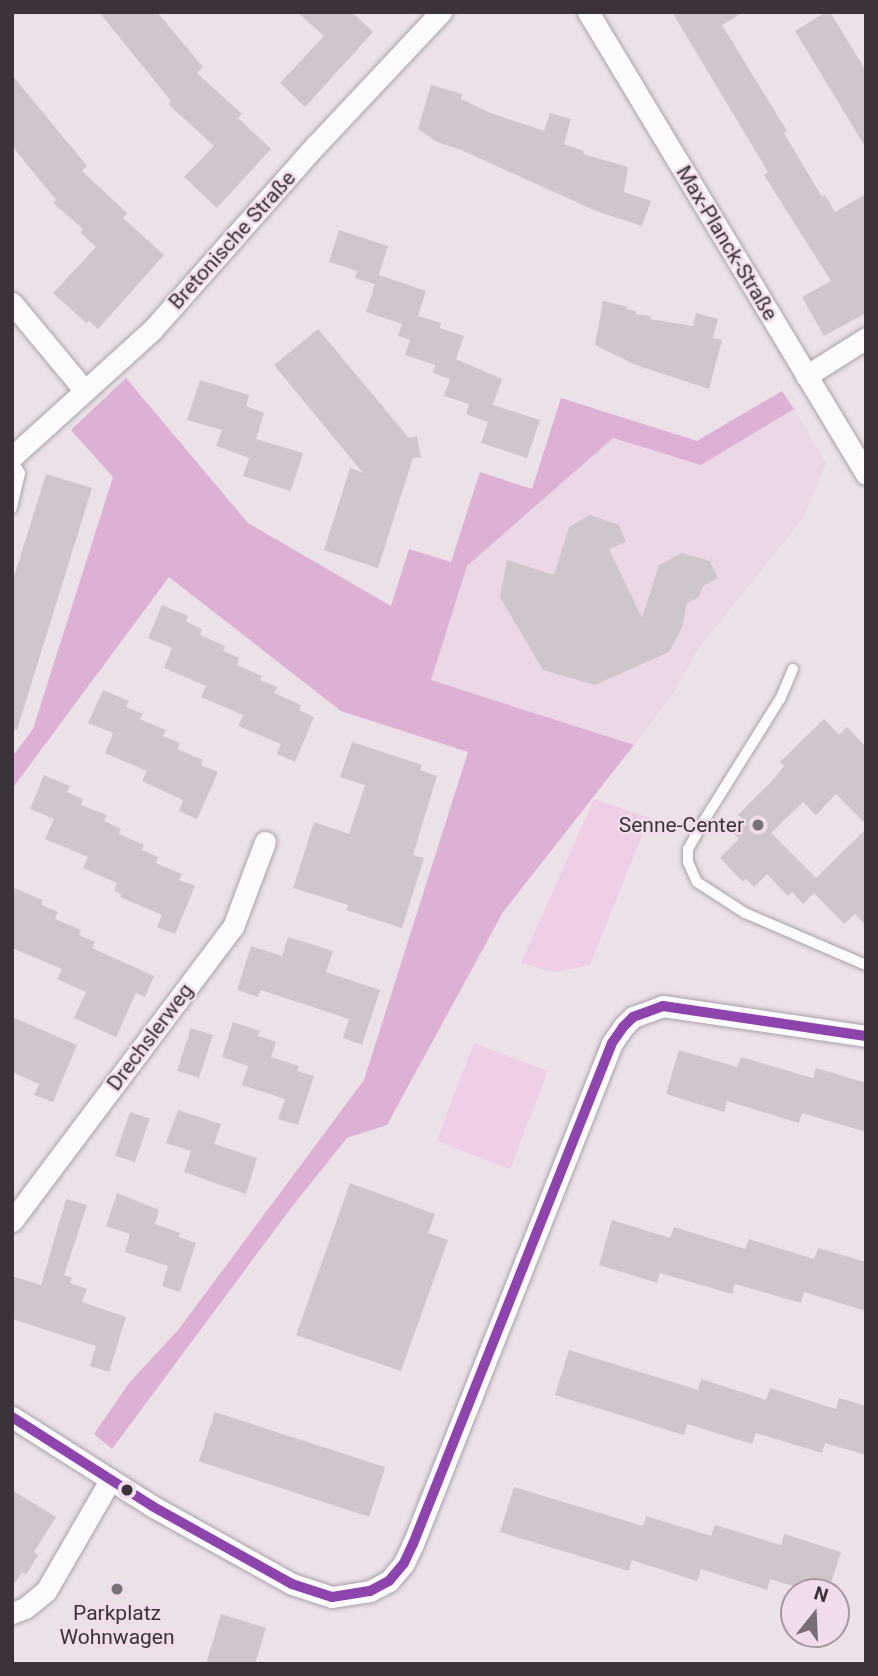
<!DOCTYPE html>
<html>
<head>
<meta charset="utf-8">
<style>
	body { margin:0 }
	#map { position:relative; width:878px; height:1676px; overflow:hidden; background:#ece1e9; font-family:Roboto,sans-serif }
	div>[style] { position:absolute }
	.built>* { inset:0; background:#ebd7e6 }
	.green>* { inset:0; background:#eecfe7; transform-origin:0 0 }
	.forest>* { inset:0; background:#ddb1d4 }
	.building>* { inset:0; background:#cfc6cd; transform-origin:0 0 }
	.roads { filter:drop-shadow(0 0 2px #aba2a9) drop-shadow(0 0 2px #aba2a9) }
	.service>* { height:10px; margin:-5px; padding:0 5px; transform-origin:5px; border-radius:5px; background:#fcfafc }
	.minor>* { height:21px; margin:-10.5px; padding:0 10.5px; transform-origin:10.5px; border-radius:10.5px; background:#fcfafc }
	.bus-1>* { height:10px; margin:-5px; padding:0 5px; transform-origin:5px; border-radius:5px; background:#8e44ad }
	.dots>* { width:19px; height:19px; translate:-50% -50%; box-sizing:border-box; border:4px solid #f1dcec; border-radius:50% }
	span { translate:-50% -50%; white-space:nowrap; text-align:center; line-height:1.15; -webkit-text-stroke:5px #f1dcec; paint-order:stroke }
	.street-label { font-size:21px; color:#3b3339 }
	.poi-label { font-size:21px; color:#3b3339 }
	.right { translate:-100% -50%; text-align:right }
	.frame { position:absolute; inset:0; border:14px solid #3b3339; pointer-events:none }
	.north { position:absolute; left:780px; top:1578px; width:70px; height:70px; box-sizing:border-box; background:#f1dcec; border:2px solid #a898a4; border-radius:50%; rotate:18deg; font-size:19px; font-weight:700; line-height:28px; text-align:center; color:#3b3339 }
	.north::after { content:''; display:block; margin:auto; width:24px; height:32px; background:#797077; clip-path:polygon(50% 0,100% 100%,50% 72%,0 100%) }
</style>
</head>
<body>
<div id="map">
	<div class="built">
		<i style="clip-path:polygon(794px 409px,826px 463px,804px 517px,698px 649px,673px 694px,634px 745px,431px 680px,467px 566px,613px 438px,701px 465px)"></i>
	</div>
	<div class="green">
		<i style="clip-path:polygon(594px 799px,649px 818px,590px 965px,553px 972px,521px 963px)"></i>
		<i style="left:474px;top:1043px;width:79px;height:105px;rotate:21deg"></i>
	</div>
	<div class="forest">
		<i style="clip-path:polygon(126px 378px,248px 523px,391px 606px,409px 549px,451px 562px,480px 472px,532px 489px,561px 398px,697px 441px,782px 391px,794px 409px,701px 465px,613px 438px,467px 566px,431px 680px,634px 745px,503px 912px,387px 1125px,347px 1138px,291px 1208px,112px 1449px,94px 1434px,129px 1383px,179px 1329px,364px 1080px,468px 752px,341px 711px,169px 577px,12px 789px,12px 757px,33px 729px,113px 477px,71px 430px)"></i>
	</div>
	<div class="building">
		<i style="clip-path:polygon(99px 12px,157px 12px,203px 67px,197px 73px,242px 114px,238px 118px,271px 149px,217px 208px,184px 177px,214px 146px,168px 104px,171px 101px)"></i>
		<i style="clip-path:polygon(297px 12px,352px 12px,373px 32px,305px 107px,280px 83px,324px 36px)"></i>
		<i style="clip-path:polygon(672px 12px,744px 12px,722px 25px,787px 131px,784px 133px,822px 197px,825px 195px,835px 212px,866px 194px,866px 313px,824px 336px,802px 297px,831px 281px,764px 175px,768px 172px)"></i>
		<i style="clip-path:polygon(826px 12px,830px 12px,866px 71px,866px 148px,795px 31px)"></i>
		<i style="clip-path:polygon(12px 75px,87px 166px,82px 171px,127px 213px,123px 218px,164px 255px,98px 329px,89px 321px,86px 323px,53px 293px,96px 247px,80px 232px,83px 229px,53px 203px,56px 200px,12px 146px)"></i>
		<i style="clip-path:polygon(431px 85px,462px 94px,461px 99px,488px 112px,544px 131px,550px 113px,571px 119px,564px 144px,584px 151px,583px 154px,628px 167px,624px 192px,651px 201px,642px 226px,596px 211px,461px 150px,437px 142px,418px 129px)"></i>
		<i style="clip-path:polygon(339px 230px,388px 246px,379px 275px,426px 291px,418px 316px,441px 323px,440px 328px,464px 336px,456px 359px,502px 379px,493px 405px,540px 420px,527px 458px,481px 443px,488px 422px,466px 414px,469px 404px,444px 396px,450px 379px,433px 373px,435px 365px,405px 355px,410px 340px,398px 336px,402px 324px,366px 312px,375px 284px,355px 278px,357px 271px,329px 262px)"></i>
		<i style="clip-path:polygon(603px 301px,628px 307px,626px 309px,636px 311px,636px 314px,651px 316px,650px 319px,693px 326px,696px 313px,718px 319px,713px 338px,722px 340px,709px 389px,636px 365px,595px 345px)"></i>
		<i style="clip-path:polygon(318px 329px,409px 438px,417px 436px,421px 457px,413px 458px,378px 568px,324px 550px,350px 468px,363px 473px,274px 365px)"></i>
		<i style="clip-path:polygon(200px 380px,249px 395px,246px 406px,264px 413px,256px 439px,303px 453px,291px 491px,243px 476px,249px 458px,216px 446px,222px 430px,187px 420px)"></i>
		<i style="clip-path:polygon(46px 474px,92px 488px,17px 730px,12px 729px,12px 583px)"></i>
		<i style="clip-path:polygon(590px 515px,619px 525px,626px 542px,609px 549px,642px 618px,659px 565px,682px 553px,710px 561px,718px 578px,703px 586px,698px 598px,687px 603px,682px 627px,669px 652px,595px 685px,543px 670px,500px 597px,507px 560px,554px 575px,569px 527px)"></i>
		<i style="clip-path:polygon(162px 605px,188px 616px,186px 622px,202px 629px,200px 635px,225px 646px,223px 651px,239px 658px,237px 665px,262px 676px,260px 680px,277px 687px,274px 693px,301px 705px,299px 710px,314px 717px,295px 762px,277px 754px,281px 744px,238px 726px,243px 715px,201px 697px,206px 686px,164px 668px,172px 648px,148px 638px)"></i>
		<i style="clip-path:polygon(103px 690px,129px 701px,126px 707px,143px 714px,140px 719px,166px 730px,163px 736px,180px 743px,177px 749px,203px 760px,201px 765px,218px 772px,197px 819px,179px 811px,183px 800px,142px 781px,147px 771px,105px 753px,113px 733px,88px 723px)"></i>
		<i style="clip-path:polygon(824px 719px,839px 735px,847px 727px,866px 747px,866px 824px,836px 794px,816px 815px,803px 802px,771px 833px,816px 878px,866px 829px,866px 926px,855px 914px,844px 924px,814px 893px,803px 904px,792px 892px,788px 896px,767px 874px,754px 887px,746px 879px,743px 882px,720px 858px,739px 839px,731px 831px,743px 819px,738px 815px,773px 780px,784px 766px,780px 762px)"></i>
		<i style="clip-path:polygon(352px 742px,422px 765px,420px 770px,437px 776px,413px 855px,424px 858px,402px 928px,346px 910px,348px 905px,293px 888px,314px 822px,349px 834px,365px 785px,340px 777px)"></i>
		<i style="clip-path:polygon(44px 775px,70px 786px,67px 792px,83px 799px,81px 805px,107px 815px,104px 821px,121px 829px,119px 834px,144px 845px,142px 850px,158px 857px,156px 863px,182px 874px,179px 880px,195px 886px,175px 934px,157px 927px,162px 915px,120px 897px,121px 894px,114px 891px,117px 883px,83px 868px,88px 857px,45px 839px,54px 819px,30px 809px)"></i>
		<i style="clip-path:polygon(12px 887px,43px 900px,41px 905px,58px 912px,55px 919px,81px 930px,79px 935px,95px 942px,92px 948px,154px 976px,145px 997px,136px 993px,116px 1037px,74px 1018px,86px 992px,57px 979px,62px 969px,12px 948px)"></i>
		<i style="clip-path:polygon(288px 937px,333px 951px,326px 972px,380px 990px,362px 1045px,343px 1038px,349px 1019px,261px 990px,258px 997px,237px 990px,251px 946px,282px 956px)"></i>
		<i style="clip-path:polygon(12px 1017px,77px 1045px,53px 1102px,34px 1095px,39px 1084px,12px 1072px)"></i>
		<i style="clip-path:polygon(233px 1022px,260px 1031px,258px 1036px,276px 1042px,271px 1057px,299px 1066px,297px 1071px,314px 1076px,298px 1125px,278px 1119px,285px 1099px,242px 1085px,248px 1066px,222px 1057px)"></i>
		<i style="left:191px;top:1028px;width:23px;height:45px;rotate:18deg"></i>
		<i style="clip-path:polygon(679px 1050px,737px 1067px,741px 1057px,813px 1078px,816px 1068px,866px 1083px,866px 1132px,802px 1113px,799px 1123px,727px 1101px,724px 1112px,666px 1094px)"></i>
		<i style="clip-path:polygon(178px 1110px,221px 1124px,214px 1144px,257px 1158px,246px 1194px,184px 1172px,191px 1151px,166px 1143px)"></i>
		<i style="left:130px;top:1112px;width:21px;height:46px;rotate:19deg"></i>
		<i style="clip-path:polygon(350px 1183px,435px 1214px,428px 1233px,448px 1240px,401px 1371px,296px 1335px)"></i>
		<i style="clip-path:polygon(117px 1193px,159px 1210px,155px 1224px,180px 1233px,179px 1237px,196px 1243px,180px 1292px,162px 1286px,168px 1266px,125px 1252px,130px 1234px,106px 1226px)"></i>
		<i style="clip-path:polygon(66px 1199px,87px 1205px,64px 1275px,72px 1278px,70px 1283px,87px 1289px,82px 1302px,126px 1317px,109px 1372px,90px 1366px,96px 1346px,12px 1319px,12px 1276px,41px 1285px)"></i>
		<i style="clip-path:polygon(612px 1220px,670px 1238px,674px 1227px,745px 1249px,749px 1239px,814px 1259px,818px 1248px,866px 1262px,866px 1311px,804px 1292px,801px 1303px,735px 1284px,732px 1294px,660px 1273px,657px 1283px,599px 1265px)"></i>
		<i style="clip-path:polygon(569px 1350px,698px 1390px,701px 1379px,766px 1400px,770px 1388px,836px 1409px,839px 1398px,866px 1406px,866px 1455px,825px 1443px,822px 1453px,756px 1433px,752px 1444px,687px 1424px,684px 1435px,555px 1395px)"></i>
		<i style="left:215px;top:1412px;width:179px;height:52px;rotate:18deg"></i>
		<i style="clip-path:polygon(514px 1487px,643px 1526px,646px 1516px,711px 1536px,715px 1525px,781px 1545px,784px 1534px,841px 1552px,828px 1592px,812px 1592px,770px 1579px,767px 1590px,701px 1569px,697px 1581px,632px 1560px,629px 1571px,500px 1532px)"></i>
		<i style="clip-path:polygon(12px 1490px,56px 1517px,34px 1552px,38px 1555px,26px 1575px,22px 1572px,12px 1587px)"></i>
		<i style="clip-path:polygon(221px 1614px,266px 1628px,255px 1664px,206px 1664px)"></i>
	</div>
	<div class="roads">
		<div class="service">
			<i style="left:12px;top:461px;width:14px;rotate:56deg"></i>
			<i style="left:20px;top:473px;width:36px;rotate:103deg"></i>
			<i style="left:793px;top:669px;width:33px;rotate:113deg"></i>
			<i style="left:780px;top:699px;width:147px;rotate:122deg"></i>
			<i style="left:702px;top:824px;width:29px;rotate:119deg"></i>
			<i style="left:688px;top:849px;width:13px;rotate:90deg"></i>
			<i style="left:688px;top:862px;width:22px;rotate:66deg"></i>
			<i style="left:697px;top:882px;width:57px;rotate:32.9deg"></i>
			<i style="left:745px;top:913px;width:132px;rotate:23.3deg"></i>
		</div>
		<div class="minor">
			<i style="left:588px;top:12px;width:539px;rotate:58.96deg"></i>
			<i style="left:12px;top:303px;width:114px;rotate:50.3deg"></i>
			<i style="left:806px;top:376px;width:71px;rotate:-32.3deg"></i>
			<i style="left:12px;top:457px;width:190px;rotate:-42.2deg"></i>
			<i style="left:153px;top:329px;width:246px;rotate:-48.5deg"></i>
			<i style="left:316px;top:145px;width:183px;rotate:-46.8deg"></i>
			<i style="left:12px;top:1221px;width:368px;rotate:-53.1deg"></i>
			<i style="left:233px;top:927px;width:91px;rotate:-69.4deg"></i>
			<i style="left:12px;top:1417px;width:166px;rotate:32.4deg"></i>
			<i style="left:152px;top:1506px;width:160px;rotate:29.1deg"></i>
			<i style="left:292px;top:1584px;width:42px;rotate:18deg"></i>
			<i style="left:332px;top:1597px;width:38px;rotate:-9deg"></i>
			<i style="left:370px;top:1591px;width:21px;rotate:-28deg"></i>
			<i style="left:389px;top:1581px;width:23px;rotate:-50deg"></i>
			<i style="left:404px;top:1563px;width:21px;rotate:-65deg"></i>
			<i style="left:413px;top:1544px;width:539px;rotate:-68.34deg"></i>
			<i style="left:612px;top:1043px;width:19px;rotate:-55deg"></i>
			<i style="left:623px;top:1027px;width:14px;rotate:-45deg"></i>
			<i style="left:633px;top:1017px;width:32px;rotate:-20deg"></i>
			<i style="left:663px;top:1006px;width:205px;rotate:8.4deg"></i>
			<i style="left:12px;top:1613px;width:14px;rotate:-21deg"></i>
			<i style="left:25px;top:1608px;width:27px;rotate:-39deg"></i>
			<i style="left:46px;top:1591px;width:128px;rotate:-60deg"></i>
		</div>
	</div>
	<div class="bus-1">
		<i style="left:12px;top:1417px;width:166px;rotate:32.4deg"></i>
		<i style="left:152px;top:1506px;width:160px;rotate:29.1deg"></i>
		<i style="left:292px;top:1584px;width:42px;rotate:18deg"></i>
		<i style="left:332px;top:1597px;width:38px;rotate:-9deg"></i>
		<i style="left:370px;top:1591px;width:21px;rotate:-28deg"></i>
		<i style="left:389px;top:1581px;width:23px;rotate:-50deg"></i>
		<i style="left:404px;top:1563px;width:21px;rotate:-65deg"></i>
		<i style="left:413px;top:1544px;width:539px;rotate:-68.34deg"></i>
		<i style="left:612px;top:1043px;width:19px;rotate:-55deg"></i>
		<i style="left:623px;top:1027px;width:14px;rotate:-45deg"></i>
		<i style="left:633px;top:1017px;width:32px;rotate:-20deg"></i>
		<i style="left:663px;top:1006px;width:205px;rotate:8.4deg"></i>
	</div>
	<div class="dots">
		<i style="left:758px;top:825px;background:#797077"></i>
		<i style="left:127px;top:1490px;background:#3b3339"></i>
		<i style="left:117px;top:1589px;background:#797077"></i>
	</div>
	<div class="street-label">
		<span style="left:232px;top:240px;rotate:-48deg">Bretonische Straße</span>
		<span style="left:727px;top:243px;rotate:59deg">Max-Planck-Straße</span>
		<span style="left:150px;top:1037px;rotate:-53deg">Drechslerweg</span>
	</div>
	<div class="poi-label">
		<span class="right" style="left:744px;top:825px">Senne-Center</span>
		<span style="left:117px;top:1625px">Parkplatz<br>Wohnwagen</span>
	</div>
	<div class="frame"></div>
	<div class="north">N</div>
</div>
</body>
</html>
